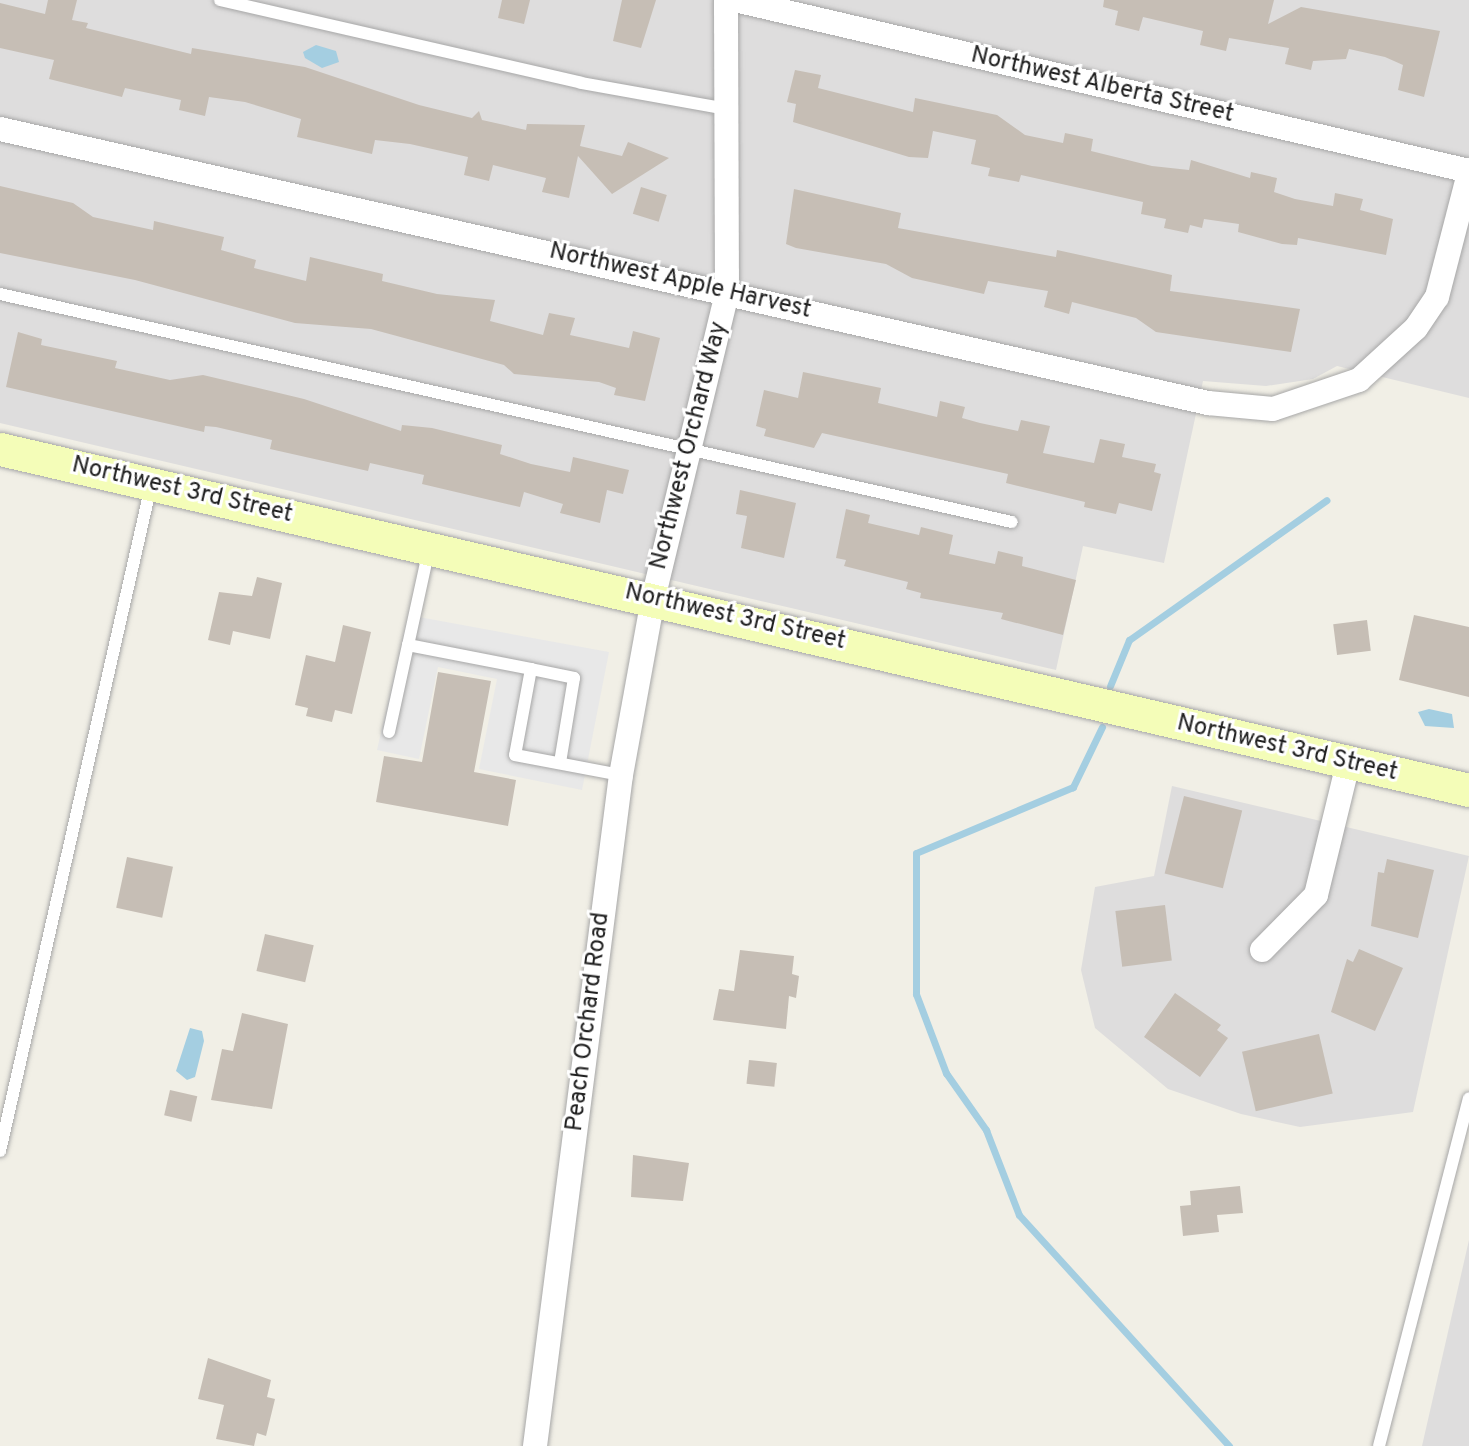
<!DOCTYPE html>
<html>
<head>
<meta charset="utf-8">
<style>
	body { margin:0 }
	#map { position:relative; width:1469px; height:1446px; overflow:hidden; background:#f1efe6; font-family:Overpass,sans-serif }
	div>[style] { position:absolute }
	.residential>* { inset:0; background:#dedddd }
	.parking>* { inset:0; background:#e8e8e8 }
	.water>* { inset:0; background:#a4cee1 }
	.stream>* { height:7px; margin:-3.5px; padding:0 3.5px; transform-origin:3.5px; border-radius:3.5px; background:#a4cee1 }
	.building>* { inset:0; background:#c6beb5; transform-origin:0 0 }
	.roads { filter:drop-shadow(0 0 2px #a7a7a7) drop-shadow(0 0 2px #a7a7a7) }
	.lane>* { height:12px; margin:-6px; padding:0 6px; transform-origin:6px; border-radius:6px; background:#fff }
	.street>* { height:24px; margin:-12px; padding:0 12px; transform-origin:12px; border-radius:12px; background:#fff }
	.secondary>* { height:33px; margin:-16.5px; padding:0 16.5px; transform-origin:16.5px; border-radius:16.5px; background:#f4fdb8 }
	span { translate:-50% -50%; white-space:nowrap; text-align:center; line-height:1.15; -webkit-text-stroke:6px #fff; paint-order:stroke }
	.street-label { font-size:24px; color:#202020 }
</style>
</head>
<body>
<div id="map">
	<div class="residential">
		<i style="clip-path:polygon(0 0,1469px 0,1469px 398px,1337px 366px,1313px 379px,1266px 386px,1203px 381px,1164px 563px,1083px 546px,1056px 670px,0 423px)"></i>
		<i style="clip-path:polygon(1172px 786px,1469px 856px,1413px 1112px,1300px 1127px,1241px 1114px,1168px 1089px,1095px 1028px,1081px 970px,1095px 887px,1154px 876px)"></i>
		<i style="clip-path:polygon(1469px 1240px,1469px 1446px,1422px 1446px)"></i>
	</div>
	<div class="parking">
		<i style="clip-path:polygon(408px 615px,609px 652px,582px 790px,479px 769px,497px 679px,438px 667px,419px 759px,377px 750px)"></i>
	</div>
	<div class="water">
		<i style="clip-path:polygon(316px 45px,336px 51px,339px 62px,322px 68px,305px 58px,303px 52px)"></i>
		<i style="clip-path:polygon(1429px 709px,1452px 714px,1454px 728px,1425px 726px,1418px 712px)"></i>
		<i style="clip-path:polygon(190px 1028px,202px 1031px,204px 1041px,195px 1077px,187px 1080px,176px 1071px)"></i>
	</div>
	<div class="stream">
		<i style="left:1110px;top:686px;width:50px;rotate:-67.6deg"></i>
		<i style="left:1129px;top:640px;width:242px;rotate:-35.3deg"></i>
		<i style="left:1102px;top:727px;width:67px;rotate:115.8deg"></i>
		<i style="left:1073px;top:787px;width:170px;rotate:157.2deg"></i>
		<i style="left:916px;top:853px;width:141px;rotate:90deg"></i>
		<i style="left:916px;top:994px;width:85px;rotate:69.2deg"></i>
		<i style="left:946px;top:1073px;width:70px;rotate:54.9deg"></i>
		<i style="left:986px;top:1130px;width:91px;rotate:68.8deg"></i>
		<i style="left:1019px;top:1215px;width:312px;rotate:47.7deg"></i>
	</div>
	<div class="building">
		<i style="clip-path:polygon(48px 0,77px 0,72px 20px,88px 23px,86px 28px,191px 54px,192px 48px,305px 67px,419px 105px,472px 118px,479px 111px,482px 120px,526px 130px,527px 124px,585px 125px,580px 146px,622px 156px,628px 142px,669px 158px,612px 194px,578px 156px,569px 198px,542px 192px,546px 178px,493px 165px,489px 181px,464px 175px,468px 157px,410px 144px,375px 140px,372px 154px,297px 137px,301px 119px,245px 102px,209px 97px,205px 116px,179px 110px,181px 100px,125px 88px,122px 97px,49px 79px,54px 60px,0 48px,0 3px,45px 14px)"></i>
		<i style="clip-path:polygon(502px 0,530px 0,524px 24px,498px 18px)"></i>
		<i style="clip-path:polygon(622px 0,656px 0,641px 48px,613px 41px)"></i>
		<i style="clip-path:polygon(1104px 0,1274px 0,1268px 24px,1301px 7px,1440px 31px,1424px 97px,1398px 90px,1403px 65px,1385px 57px,1349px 49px,1346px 59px,1313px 61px,1311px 70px,1285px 64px,1289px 48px,1229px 38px,1226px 51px,1200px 45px,1203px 31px,1143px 17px,1139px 31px,1115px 25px,1118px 11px,1103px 7px)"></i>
		<i style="clip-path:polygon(795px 70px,821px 75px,818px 88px,913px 112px,915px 98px,997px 115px,1025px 135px,1063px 143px,1065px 133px,1093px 139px,1091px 151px,1152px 166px,1189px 170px,1191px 160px,1250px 178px,1251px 172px,1277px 178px,1274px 192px,1295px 199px,1333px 206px,1335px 193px,1363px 199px,1360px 210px,1393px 219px,1386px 255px,1298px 238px,1297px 245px,1282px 244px,1238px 232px,1239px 224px,1204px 219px,1202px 228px,1190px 225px,1188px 233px,1164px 228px,1166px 219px,1141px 214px,1143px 202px,1021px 175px,1019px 182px,988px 176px,990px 168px,971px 164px,976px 140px,933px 131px,928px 158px,909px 157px,793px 122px,796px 104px,787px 102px)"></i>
		<i style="clip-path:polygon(0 186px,73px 203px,93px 217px,153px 230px,154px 221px,224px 237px,221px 250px,256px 260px,254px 268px,306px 281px,310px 257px,383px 274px,382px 281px,437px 294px,495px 300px,490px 321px,543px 335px,549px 313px,575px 318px,570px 335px,629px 348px,633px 331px,660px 338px,645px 401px,614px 395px,616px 388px,599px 382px,514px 374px,504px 365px,371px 329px,295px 323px,135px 280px,0 253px)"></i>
		<i style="left:641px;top:187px;width:27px;height:28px;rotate:17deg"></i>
		<i style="clip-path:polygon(794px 189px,901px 213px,898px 228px,1056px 257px,1057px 250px,1172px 275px,1170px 291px,1300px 309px,1291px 352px,1156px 332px,1136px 318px,1072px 302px,1069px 314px,1044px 307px,1048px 291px,988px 281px,984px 294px,912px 278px,886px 264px,796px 248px,786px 244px)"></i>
		<i style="clip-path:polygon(18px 332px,42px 339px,41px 345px,117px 361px,115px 368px,170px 380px,203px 375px,304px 399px,401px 431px,402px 425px,432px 428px,502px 445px,500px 454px,531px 464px,570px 472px,573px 457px,629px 470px,623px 494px,607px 490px,600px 523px,560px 513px,563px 504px,524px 492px,520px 507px,422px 484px,424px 475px,370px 463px,368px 471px,270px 449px,272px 440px,216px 427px,205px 426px,204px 432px,6px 387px)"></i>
		<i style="clip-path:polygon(803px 372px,881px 388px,878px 403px,937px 417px,940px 401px,965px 407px,962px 418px,980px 423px,1018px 431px,1021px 420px,1050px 426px,1043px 453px,1094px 463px,1100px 439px,1125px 444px,1122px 457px,1156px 464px,1154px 472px,1161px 474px,1152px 511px,1119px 503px,1116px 514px,1084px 507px,1085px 502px,1006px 483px,1008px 474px,822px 433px,814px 448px,764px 436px,766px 429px,756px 426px,764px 390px,798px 398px)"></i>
		<i style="clip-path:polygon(740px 490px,796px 503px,784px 558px,741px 548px,747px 516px,736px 514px)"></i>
		<i style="clip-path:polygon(846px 509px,870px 515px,868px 523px,919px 535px,921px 527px,953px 535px,949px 554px,995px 564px,998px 551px,1023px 557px,1022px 566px,1076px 580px,1063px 635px,1001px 619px,1003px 613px,920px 598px,921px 593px,906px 589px,908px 582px,844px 566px,846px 560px,836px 558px)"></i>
		<i style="clip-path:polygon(257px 577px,282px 583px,270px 639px,233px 631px,230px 645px,208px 640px,219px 592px,252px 596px)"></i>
		<i style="clip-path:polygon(1414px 615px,1469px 627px,1469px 697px,1399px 680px)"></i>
		<i style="left:1367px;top:620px;width:31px;height:34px;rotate:83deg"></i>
		<i style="clip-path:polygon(343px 625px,371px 632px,352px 714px,335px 710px,332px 722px,306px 716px,308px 708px,295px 705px,306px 655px,335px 662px)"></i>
		<i style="clip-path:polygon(438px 672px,491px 681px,474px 772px,516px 780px,508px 826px,376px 802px,384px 756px,422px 762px)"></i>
		<i style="left:1184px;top:796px;width:60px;height:80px;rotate:14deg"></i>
		<i style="left:127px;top:857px;width:47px;height:52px;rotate:12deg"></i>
		<i style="clip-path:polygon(1387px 859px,1434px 870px,1418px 938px,1371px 926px,1378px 872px,1384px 873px)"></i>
		<i style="left:1165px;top:905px;width:56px;height:50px;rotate:83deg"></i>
		<i style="left:265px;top:934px;width:50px;height:38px;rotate:13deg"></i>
		<i style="clip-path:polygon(1359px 949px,1403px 968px,1375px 1031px,1331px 1012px,1347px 959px,1353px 962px)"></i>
		<i style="clip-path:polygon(740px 950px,794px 956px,792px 974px,799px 976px,796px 998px,789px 996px,786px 1029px,713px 1020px,719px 989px,734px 991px)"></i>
		<i style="clip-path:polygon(1175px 993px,1221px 1025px,1217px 1030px,1228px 1038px,1200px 1077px,1144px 1037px)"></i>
		<i style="clip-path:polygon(242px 1013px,288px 1024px,272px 1109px,211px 1100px,222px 1049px,233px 1051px)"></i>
		<i style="left:1319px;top:1034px;width:61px;height:79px;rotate:77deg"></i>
		<i style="left:749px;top:1060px;width:28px;height:24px;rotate:6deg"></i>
		<i style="left:170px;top:1090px;width:28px;height:26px;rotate:13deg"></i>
		<i style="clip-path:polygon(633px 1155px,689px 1163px,683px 1201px,631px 1197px)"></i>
		<i style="clip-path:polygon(1240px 1186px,1243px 1213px,1217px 1215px,1219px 1232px,1183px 1236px,1180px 1206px,1191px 1205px,1190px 1191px)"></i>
		<i style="clip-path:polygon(208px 1358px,271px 1380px,267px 1397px,275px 1399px,266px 1436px,257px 1433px,254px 1446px,216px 1439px,224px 1405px,198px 1399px)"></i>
	</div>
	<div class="roads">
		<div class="lane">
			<i style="left:220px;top:0;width:370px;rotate:12.9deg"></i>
			<i style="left:581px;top:83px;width:148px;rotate:10.1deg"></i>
			<i style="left:0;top:294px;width:1037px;rotate:12.7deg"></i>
			<i style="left:429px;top:549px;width:98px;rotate:102.3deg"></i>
			<i style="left:408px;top:645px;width:125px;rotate:11deg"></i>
			<i style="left:531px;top:669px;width:87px;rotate:100.5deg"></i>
			<i style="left:515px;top:755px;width:108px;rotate:10.7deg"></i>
			<i style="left:531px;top:669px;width:44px;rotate:11.8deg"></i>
			<i style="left:574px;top:678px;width:86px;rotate:99.4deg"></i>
			<i style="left:389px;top:732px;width:89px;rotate:-77.7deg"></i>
			<i style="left:0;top:1151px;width:682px;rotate:-77.21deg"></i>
			<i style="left:1379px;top:1446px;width:359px;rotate:-75.5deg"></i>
		</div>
		<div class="street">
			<i style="left:735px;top:0;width:754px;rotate:13.11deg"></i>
			<i style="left:0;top:129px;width:1239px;rotate:12.78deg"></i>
			<i style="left:1208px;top:403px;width:65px;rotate:5.3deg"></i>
			<i style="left:1273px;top:409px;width:91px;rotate:-18.6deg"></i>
			<i style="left:1359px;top:380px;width:77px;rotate:-42.4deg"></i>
			<i style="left:1416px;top:328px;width:37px;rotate:-56deg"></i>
			<i style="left:1437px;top:297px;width:128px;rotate:-75.5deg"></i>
			<i style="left:1262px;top:950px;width:77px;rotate:-45.5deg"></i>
			<i style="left:1316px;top:895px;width:135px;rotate:-76.3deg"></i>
			<i style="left:535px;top:1446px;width:676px;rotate:-82.7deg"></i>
			<i style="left:621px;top:775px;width:179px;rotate:-79.7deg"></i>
			<i style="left:653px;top:599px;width:316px;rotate:-76.4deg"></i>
			<i style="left:727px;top:292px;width:292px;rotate:-90.2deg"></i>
		</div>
		<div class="secondary">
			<i style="left:0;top:449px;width:1508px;rotate:13.07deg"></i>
		</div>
	</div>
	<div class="street-label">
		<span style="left:1102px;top:86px;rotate:13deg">Northwest Alberta Street</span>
		<span style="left:680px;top:282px;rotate:13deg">Northwest Apple Harvest</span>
		<span style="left:690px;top:446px;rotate:-76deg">Northwest Orchard Way</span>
		<span style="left:182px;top:491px;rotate:13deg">Northwest 3rd Street</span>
		<span style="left:735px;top:618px;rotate:13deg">Northwest 3rd Street</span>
		<span style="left:1287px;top:749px;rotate:13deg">Northwest 3rd Street</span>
		<span style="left:589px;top:1022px;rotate:-83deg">Peach Orchard Road</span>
	</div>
</div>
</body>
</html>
